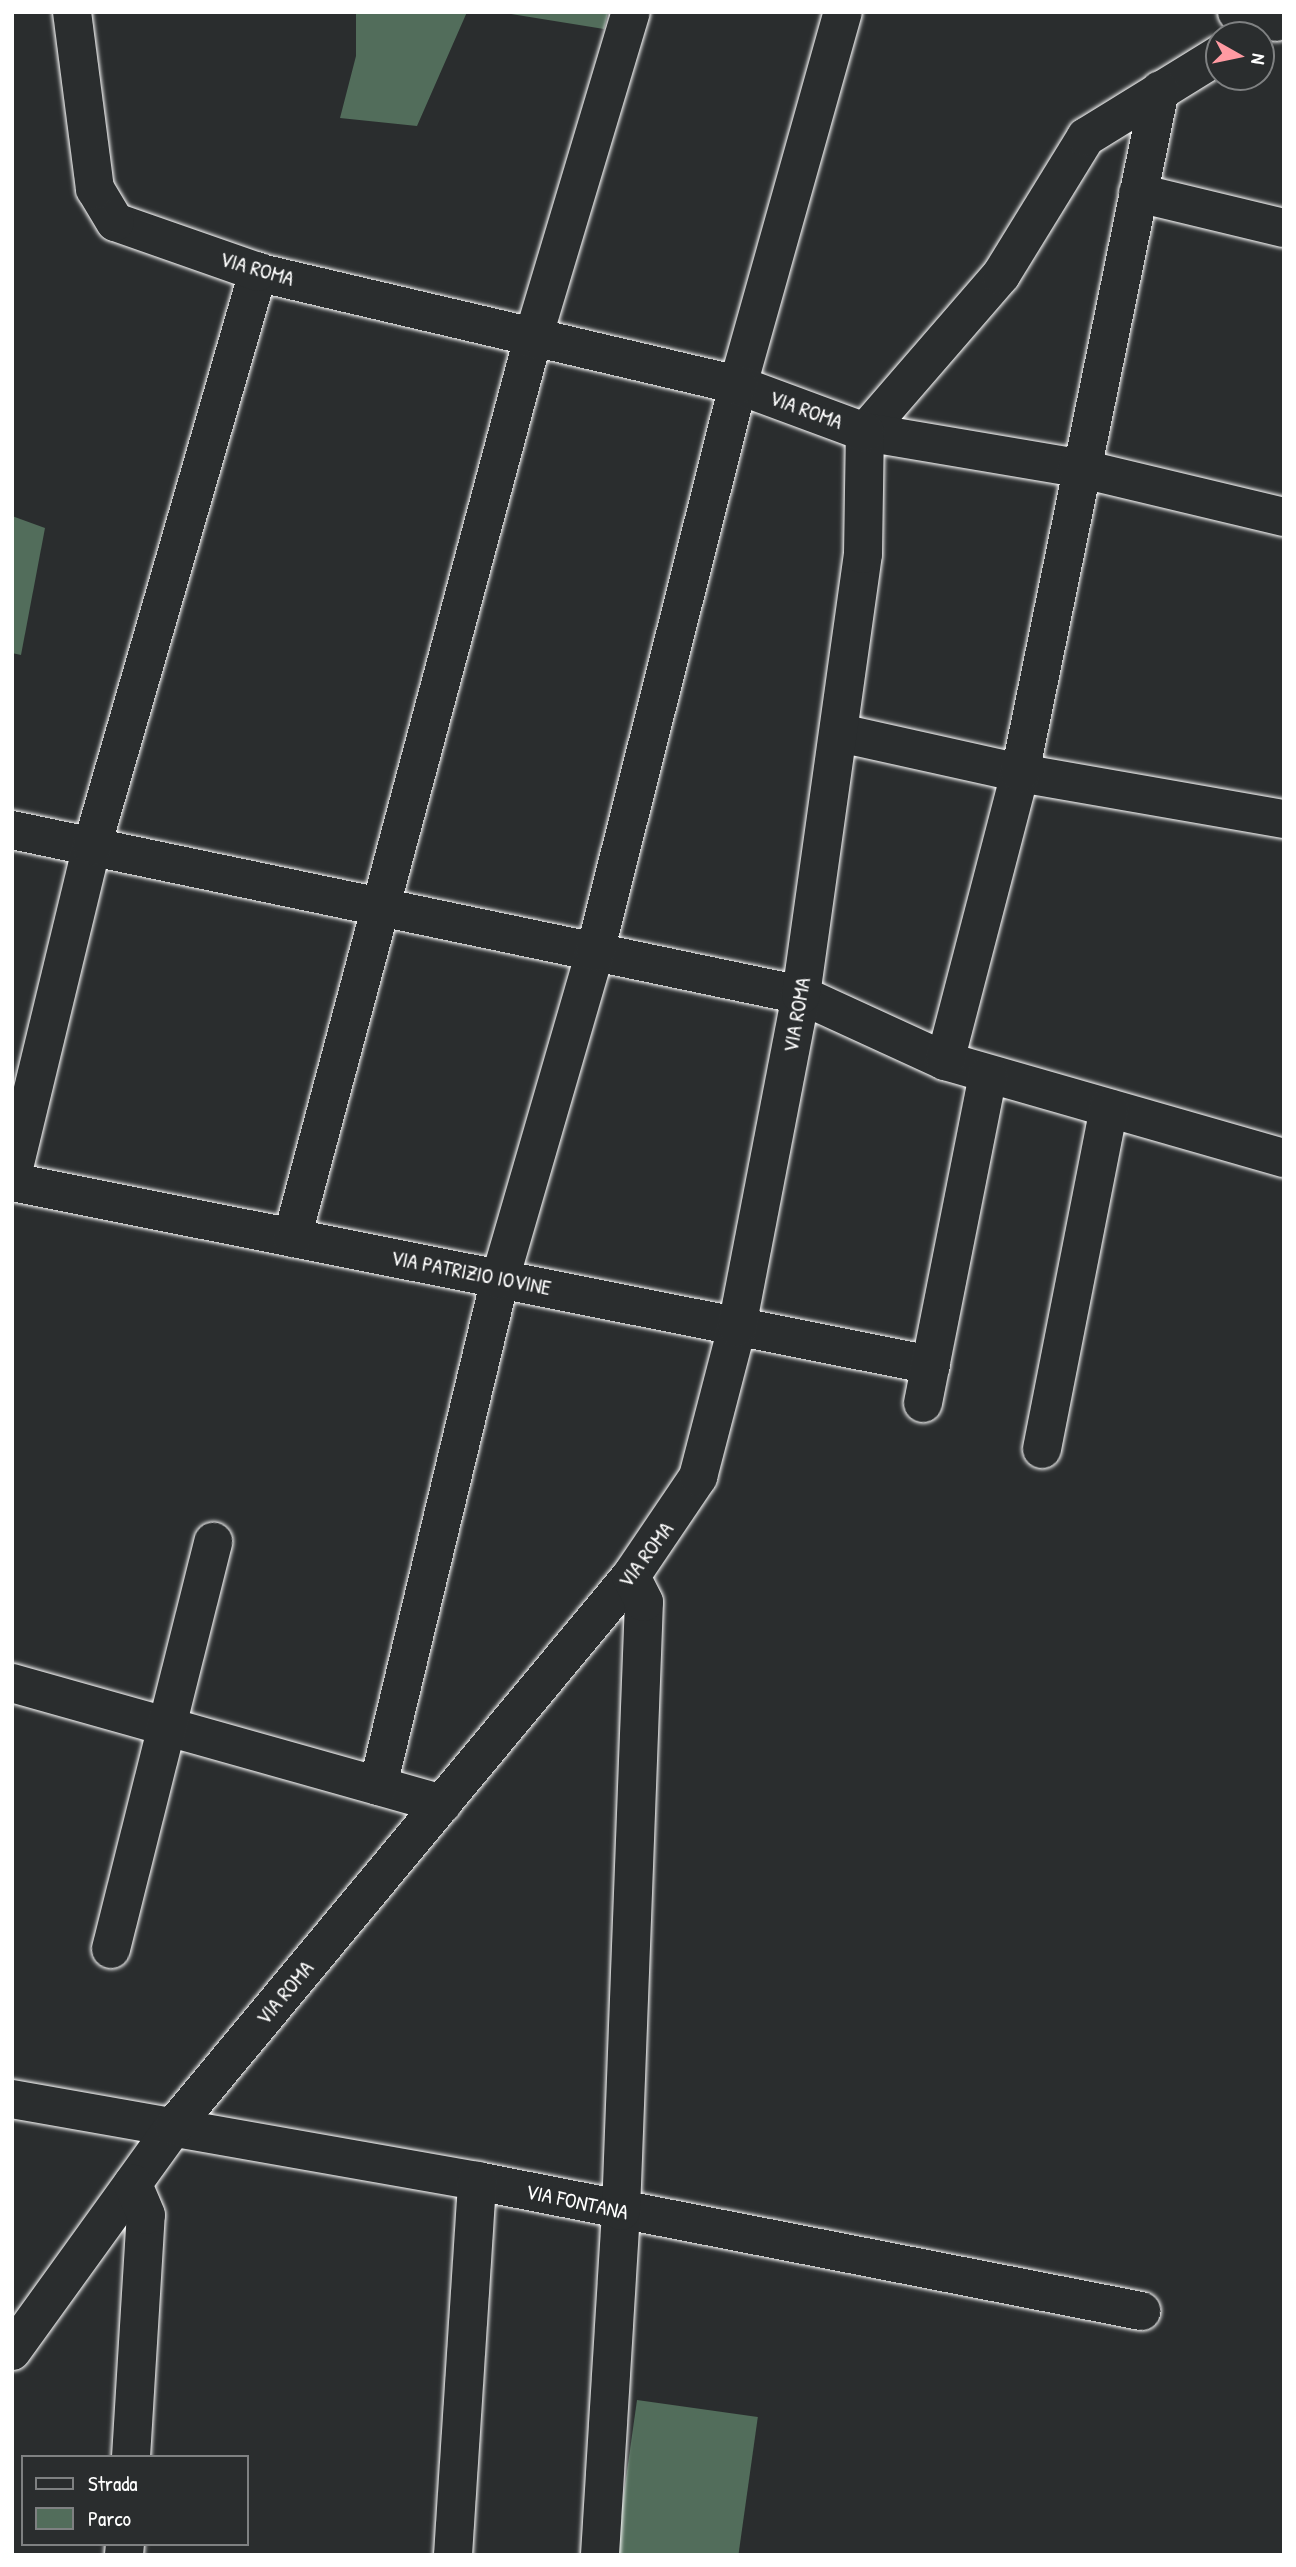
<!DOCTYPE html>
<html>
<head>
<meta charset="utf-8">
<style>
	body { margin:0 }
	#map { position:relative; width:1296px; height:2567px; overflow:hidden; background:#2a2d2e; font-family:"Patrick Hand",sans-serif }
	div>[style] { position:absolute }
	.green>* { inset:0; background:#526d5b; transform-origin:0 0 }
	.roads { filter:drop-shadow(0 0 2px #fff) drop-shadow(0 0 2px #fff) }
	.minor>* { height:38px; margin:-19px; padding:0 19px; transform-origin:19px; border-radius:19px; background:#2a2d2e }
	span { translate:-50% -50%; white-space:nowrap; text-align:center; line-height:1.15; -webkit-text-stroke:5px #2a2d2e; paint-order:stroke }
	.street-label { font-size:21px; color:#fff }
	.frame { position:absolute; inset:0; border:14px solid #fff; pointer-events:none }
	.legend { position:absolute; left:21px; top:2455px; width:228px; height:91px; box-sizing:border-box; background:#2a2d2e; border:2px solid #7f8182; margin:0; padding:9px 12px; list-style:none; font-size:21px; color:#fff }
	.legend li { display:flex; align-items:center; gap:14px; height:35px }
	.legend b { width:35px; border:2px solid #7f8182 }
	.north { position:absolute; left:1205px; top:21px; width:70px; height:70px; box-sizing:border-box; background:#2a2d2e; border:2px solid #7f8182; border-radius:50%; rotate:99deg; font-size:19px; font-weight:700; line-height:28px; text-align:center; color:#fff }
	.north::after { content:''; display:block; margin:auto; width:24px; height:32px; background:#ff9aa2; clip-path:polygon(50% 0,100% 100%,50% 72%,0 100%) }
</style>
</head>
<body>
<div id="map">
	<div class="green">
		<i style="clip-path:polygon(356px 12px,467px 12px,417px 126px,340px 118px,356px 56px)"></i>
		<i style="clip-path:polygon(498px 12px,608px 12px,604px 29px)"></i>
		<i style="clip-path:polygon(12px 516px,45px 528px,21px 655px,12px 653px)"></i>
		<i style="left:637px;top:2400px;width:122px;height:155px;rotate:8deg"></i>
	</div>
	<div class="roads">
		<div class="minor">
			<i style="left:1237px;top:12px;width:40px;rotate:14.4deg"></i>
			<i style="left:1138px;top:193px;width:150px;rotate:13.5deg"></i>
			<i style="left:865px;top:432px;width:208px;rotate:-49.1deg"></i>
			<i style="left:1001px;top:275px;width:162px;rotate:-58.4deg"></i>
			<i style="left:1086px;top:137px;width:156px;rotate:-31.7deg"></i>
			<i style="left:865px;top:432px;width:216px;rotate:9.6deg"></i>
			<i style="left:1078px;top:468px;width:212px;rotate:13.4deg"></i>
			<i style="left:840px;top:733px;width:184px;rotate:12.5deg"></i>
			<i style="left:1020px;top:773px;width:268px;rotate:9.9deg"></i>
			<i style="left:12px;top:830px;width:806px;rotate:11.81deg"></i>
			<i style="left:801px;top:995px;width:158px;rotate:24.6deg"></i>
			<i style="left:945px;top:1061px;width:353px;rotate:16deg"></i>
			<i style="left:945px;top:1061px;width:298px;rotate:-75.4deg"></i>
			<i style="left:1020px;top:773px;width:697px;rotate:-78.42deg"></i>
			<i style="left:12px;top:1176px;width:340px;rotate:-76.4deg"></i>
			<i style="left:92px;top:846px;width:598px;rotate:-73.87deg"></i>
			<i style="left:12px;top:1182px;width:937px;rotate:11.26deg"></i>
			<i style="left:292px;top:1238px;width:932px;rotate:-75.01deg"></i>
			<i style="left:533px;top:338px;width:340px;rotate:-73.3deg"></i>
			<i style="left:923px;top:1403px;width:334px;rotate:-78.8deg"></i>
			<i style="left:1042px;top:1449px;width:347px;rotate:-78.9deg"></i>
			<i style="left:12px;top:1683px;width:447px;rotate:15.7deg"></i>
			<i style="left:378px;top:1786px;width:521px;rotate:-76.47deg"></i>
			<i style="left:500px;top:1279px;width:341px;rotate:-73.8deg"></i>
			<i style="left:595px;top:952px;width:585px;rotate:-75.84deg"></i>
			<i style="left:738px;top:385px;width:387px;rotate:-74.3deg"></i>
			<i style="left:111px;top:1949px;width:420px;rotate:-75.9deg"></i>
			<i style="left:12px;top:2099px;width:472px;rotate:10deg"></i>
			<i style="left:477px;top:2181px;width:677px;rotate:11.08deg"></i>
			<i style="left:12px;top:2351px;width:277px;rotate:-54.2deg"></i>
			<i style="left:174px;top:2126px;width:715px;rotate:-50.28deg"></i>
			<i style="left:631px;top:1576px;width:120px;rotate:-55.9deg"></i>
			<i style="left:698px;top:1477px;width:155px;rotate:-75.4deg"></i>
			<i style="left:737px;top:1327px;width:338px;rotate:-79.1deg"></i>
			<i style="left:801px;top:995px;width:445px;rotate:-82deg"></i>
			<i style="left:863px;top:554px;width:122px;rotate:-89.1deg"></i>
			<i style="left:865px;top:432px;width:135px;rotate:-159.7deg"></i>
			<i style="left:738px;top:385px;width:493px;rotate:-166.8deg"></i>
			<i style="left:258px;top:272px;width:151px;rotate:-160.7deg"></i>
			<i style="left:115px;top:222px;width:39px;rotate:-121deg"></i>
			<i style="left:95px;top:189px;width:178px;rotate:-97.4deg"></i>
			<i style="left:131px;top:2457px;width:242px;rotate:-86.5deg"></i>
			<i style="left:146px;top:2215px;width:34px;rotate:-113deg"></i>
			<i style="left:124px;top:2555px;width:11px;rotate:-85deg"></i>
			<i style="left:453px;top:2555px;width:375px;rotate:-86.3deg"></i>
			<i style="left:600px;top:2555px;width:345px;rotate:-86.5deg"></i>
			<i style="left:621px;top:2211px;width:609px;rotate:-87.84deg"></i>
			<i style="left:644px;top:1602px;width:29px;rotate:-117deg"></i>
		</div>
	</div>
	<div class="street-label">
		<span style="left:257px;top:269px;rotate:16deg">VIA ROMA</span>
		<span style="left:806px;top:410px;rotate:20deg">VIA ROMA</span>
		<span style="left:797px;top:1015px;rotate:-80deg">VIA ROMA</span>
		<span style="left:471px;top:1273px;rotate:11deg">VIA PATRIZIO IOVINE</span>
		<span style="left:646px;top:1555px;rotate:-53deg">VIA ROMA</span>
		<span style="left:285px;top:1993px;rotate:-50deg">VIA ROMA</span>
		<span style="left:577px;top:2202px;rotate:12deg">VIA FONTANA</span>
	</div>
	<div class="frame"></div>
	<ul class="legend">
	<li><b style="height:9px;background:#2a2d2e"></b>Strada</li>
	<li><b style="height:19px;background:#526d5b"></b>Parco</li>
	</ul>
	<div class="north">N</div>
</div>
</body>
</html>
